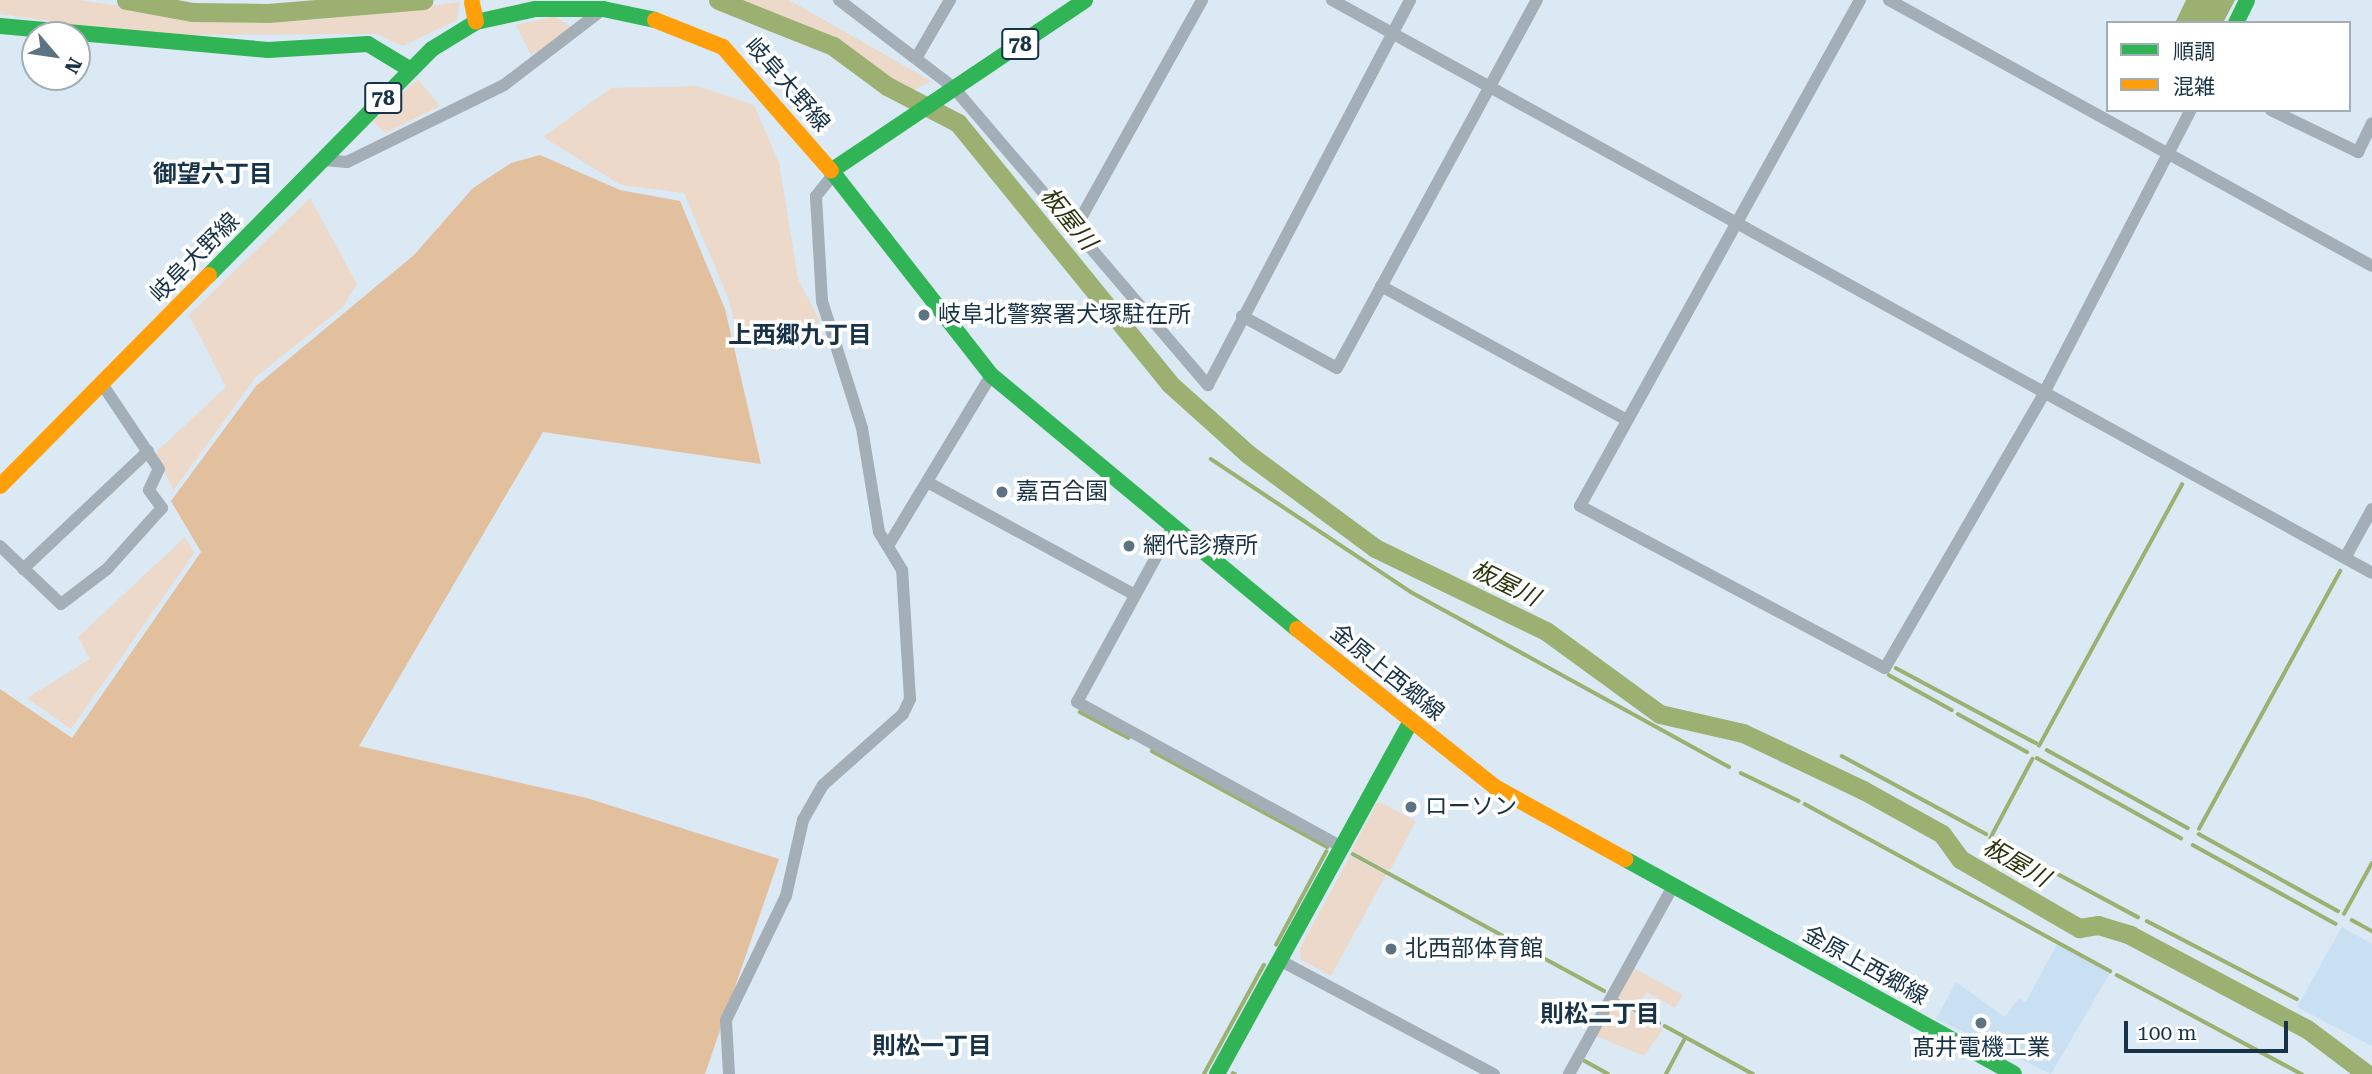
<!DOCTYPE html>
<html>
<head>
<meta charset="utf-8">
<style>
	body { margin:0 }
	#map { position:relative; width:2372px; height:1074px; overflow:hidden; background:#dae9f4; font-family:"Roboto Serif","Noto Sans JP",serif }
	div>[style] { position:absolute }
	.built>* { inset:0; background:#c9e0f2 }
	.green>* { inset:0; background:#ecd9c9; transform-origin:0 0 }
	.forest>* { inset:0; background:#e2c09e }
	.water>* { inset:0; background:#9cb071 }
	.stream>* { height:3.5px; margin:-1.75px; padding:0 1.75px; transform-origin:1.75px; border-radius:1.75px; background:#9cb071 }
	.river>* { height:19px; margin:-9.5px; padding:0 9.5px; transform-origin:9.5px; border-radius:9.5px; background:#9cb071 }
	.street>* { height:12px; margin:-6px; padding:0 6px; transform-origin:6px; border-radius:6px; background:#a4aeb7 }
	.fast>* { height:16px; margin:-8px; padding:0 8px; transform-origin:8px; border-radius:8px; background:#30b455 }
	.slow>* { height:16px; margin:-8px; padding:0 8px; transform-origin:8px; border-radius:8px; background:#ff9f0a }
	.dots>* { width:19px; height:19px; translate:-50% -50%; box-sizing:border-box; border:4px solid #fff; border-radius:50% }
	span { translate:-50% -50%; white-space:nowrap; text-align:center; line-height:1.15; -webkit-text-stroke:7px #fff; paint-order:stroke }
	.shield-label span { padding:2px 5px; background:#fff; border:2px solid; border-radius:5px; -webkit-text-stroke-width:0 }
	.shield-label { font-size:21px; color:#183347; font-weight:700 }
	.street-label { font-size:23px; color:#183347 }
	.poi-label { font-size:23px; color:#183347 }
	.left { translate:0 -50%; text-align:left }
	.neighbourhood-label { font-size:24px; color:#183347; font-weight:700 }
	.water-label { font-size:24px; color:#2b350d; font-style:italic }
	.legend { position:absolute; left:2106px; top:21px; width:245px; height:91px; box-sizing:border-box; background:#fff; border:2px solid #a3adb5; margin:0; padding:9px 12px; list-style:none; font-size:21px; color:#183347 }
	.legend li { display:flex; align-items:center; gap:14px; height:35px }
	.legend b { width:35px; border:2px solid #a3adb5 }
	.north { position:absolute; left:21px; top:21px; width:70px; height:70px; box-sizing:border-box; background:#fff; border:2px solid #a3adb5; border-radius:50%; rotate:119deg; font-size:19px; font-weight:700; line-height:28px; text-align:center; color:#183347 }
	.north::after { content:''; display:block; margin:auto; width:24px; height:32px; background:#5c7384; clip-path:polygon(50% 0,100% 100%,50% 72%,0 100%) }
	.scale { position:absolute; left:2124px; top:1021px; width:164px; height:32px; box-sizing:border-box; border:4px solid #183347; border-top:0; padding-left:9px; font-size:21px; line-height:24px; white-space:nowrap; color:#183347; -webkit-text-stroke:5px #fff; paint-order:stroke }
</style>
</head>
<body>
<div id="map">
	<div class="built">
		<i style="clip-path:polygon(2342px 927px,2372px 944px,2372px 1046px,2297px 1007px)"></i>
		<i style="clip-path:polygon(2057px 944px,2110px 973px,2051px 1074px,1936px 1019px,1956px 982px,2005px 1017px,2019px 998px,2026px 1002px)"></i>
	</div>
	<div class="green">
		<i style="clip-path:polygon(0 0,78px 0,224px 21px,316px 20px,460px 2px,457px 20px,403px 46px,377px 34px,151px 35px,0 14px)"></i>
		<i style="clip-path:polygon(742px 0,789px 0,931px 81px,906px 94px,854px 53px)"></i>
		<i style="clip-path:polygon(554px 16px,575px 29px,531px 55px,516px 25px)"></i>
		<i style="clip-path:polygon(418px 79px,440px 106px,385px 133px,373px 121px)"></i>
		<i style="clip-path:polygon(697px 86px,754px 105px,779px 163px,798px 279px,819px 320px,812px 341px,738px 338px,729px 300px,684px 193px,621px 185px,543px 137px,611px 88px)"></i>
		<i style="clip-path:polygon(310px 198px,357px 284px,343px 307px,256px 377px,173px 491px,156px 452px,226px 387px,189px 315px)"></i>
		<i style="clip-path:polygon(185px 537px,194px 553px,71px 729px,27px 698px,90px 659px,78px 637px)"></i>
		<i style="left:1378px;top:801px;width:43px;height:56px;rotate:28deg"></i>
		<i style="clip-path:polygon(1350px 856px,1386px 875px,1331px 976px,1301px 960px,1300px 948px)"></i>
		<i style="clip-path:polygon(1634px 968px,1683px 995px,1675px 1008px,1646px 992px,1637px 1008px,1617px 997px)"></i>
		<i style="clip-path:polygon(1614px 1002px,1663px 1029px,1644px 1056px,1596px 1036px)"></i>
	</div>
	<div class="forest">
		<i style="clip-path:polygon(540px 155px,620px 190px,680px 201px,725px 309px,761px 464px,543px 432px,359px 746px,587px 798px,779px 859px,705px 1074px,0 1074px,0 689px,72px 738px,201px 552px,171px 501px,256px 386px,414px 255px,473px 188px,511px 163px)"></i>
	</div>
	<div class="water">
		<i style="clip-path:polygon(2186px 0,2235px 0,2223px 23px,2175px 23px)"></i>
	</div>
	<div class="stream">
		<i style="left:1211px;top:459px;width:240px;rotate:33.6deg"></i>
		<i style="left:1411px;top:592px;width:363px;rotate:28.8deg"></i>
		<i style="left:1896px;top:668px;width:159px;rotate:28.2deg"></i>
		<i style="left:1889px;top:675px;width:72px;rotate:29.1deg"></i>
		<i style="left:1080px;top:712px;width:55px;rotate:28deg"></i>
		<i style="left:1958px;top:714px;width:79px;rotate:28.8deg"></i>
		<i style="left:2039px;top:746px;width:298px;rotate:-61.3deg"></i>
		<i style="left:2047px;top:750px;width:161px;rotate:29deg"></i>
		<i style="left:1152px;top:751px;width:200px;rotate:28.7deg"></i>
		<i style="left:1842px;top:756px;width:164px;rotate:28.4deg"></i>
		<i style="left:2037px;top:758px;width:165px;rotate:29.1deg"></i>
		<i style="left:2033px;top:759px;width:89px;rotate:118deg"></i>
		<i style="left:1991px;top:838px;width:167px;rotate:28.3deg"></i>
		<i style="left:1741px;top:773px;width:64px;rotate:25.8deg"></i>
		<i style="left:1805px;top:804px;width:348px;rotate:28.7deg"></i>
		<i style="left:2199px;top:829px;width:294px;rotate:-61.3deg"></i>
		<i style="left:2199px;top:834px;width:159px;rotate:29deg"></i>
		<i style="left:2193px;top:845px;width:163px;rotate:28.9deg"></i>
		<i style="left:1353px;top:854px;width:286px;rotate:28.6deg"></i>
		<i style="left:2344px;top:914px;width:58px;rotate:-61.2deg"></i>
		<i style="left:2352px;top:920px;width:23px;rotate:29deg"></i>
		<i style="left:2147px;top:921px;width:169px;rotate:27.5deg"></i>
		<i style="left:1276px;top:945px;width:106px;rotate:-61.7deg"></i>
		<i style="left:2117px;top:975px;width:210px;rotate:28.2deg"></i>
		<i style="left:1617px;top:1000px;width:48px;rotate:28.7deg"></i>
		<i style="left:1665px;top:1026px;width:100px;rotate:28.6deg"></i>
		<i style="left:1585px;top:1061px;width:26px;rotate:29deg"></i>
		<i style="left:1233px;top:1073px;width:2px;rotate:27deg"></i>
		<i style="left:1204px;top:1074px;width:124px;rotate:-61.2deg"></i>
		<i style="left:1666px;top:1074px;width:38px;rotate:-62deg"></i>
	</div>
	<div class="river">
		<i style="left:126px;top:0;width:68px;rotate:10.2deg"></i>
		<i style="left:193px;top:12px;width:75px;rotate:0.8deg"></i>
		<i style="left:268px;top:13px;width:156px;rotate:-4.8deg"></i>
		<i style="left:718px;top:0;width:124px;rotate:21.8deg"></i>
		<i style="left:833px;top:46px;width:67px;rotate:36.5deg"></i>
		<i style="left:887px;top:86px;width:80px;rotate:27.5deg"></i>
		<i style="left:958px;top:123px;width:336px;rotate:50.9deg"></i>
		<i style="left:1170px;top:384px;width:105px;rotate:41.9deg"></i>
		<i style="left:1248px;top:454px;width:158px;rotate:36.5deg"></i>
		<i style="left:1375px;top:548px;width:190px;rotate:25.9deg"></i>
		<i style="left:1546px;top:631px;width:141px;rotate:36.1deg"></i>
		<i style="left:1660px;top:714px;width:85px;rotate:12.9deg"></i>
		<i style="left:1743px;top:733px;width:133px;rotate:25.4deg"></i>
		<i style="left:1863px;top:790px;width:90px;rotate:29.1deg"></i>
		<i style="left:1942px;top:834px;width:31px;rotate:54deg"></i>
		<i style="left:1960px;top:859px;width:138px;rotate:30.1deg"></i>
		<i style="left:2079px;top:928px;width:19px;rotate:-9deg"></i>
		<i style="left:2098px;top:925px;width:34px;rotate:17deg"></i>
		<i style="left:2130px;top:935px;width:200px;rotate:28deg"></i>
		<i style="left:2307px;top:1029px;width:75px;rotate:36.9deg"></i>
	</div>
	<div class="street">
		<i style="left:839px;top:0;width:145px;rotate:37.4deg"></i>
		<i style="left:954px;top:88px;width:391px;rotate:49.5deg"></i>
		<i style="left:1208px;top:385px;width:435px;rotate:-62.3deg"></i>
		<i style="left:1332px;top:0;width:1187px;rotate:28.85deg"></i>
		<i style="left:1860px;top:0;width:578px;rotate:118.96deg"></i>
		<i style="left:1580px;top:506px;width:345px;rotate:28deg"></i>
		<i style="left:1885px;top:668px;width:315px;rotate:-59.9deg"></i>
		<i style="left:2043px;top:395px;width:321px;rotate:-62.6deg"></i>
		<i style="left:1889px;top:0;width:551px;rotate:28.84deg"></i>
		<i style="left:918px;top:55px;width:64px;rotate:-59.8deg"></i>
		<i style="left:2271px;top:110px;width:97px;rotate:25.8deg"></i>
		<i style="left:2358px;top:152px;width:32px;rotate:-64deg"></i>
		<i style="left:324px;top:160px;width:23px;rotate:5deg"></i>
		<i style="left:347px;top:162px;width:175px;rotate:-26.1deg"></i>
		<i style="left:504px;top:85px;width:123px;rotate:-37.4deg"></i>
		<i style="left:1077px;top:225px;width:257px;rotate:-60.9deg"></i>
		<i style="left:1381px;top:286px;width:280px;rotate:28.6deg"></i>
		<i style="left:1242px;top:316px;width:108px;rotate:28.7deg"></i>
		<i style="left:1337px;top:368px;width:419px;rotate:-61.5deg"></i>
		<i style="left:929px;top:483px;width:234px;rotate:28.5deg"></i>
		<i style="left:1173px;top:526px;width:200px;rotate:118.6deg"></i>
		<i style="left:1077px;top:702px;width:304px;rotate:28.7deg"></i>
		<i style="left:0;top:546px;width:84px;rotate:43.6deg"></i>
		<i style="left:61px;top:604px;width:58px;rotate:-37.3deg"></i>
		<i style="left:107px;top:569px;width:82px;rotate:-48deg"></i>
		<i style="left:162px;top:508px;width:22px;rotate:-126deg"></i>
		<i style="left:149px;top:490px;width:23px;rotate:-65deg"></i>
		<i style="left:159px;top:469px;width:102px;rotate:-123.8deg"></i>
		<i style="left:888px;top:546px;width:200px;rotate:-58.9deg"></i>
		<i style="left:2345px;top:558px;width:56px;rotate:-61.1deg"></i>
		<i style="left:23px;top:569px;width:172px;rotate:-43.3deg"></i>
		<i style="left:1283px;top:962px;width:239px;rotate:28deg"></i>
		<i style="left:729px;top:1074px;width:54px;rotate:-93.2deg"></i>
		<i style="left:726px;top:1020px;width:138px;rotate:-64.2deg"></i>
		<i style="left:786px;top:896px;width:78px;rotate:-77.4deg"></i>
		<i style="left:803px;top:820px;width:40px;rotate:-60.3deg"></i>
		<i style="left:823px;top:785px;width:107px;rotate:-41.6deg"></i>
		<i style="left:903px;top:714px;width:17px;rotate:-65deg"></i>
		<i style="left:910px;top:699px;width:129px;rotate:-93.5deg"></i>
		<i style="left:902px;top:570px;width:44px;rotate:-121.2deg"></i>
		<i style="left:879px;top:532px;width:105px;rotate:-99.3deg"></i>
		<i style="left:862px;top:428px;width:133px;rotate:-107.5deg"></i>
		<i style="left:822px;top:301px;width:105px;rotate:-93.3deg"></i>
		<i style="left:816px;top:196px;width:28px;rotate:-51deg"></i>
		<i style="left:1569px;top:1074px;width:215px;rotate:-61deg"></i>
	</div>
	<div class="fast">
		<i style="left:2236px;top:23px;width:25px;rotate:-64deg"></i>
		<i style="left:0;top:26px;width:269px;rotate:5.1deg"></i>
		<i style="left:268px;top:50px;width:100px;rotate:-3.4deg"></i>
		<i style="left:368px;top:44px;width:50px;rotate:31.2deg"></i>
		<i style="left:831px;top:171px;width:306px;rotate:-33.9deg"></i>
		<i style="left:834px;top:174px;width:255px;rotate:52deg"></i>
		<i style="left:991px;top:375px;width:398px;rotate:39.7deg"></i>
		<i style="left:209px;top:275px;width:317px;rotate:-45.4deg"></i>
		<i style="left:432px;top:49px;width:52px;rotate:-31.5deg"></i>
		<i style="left:476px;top:22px;width:60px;rotate:-12.4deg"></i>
		<i style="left:535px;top:9px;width:68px"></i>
		<i style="left:603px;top:9px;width:53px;rotate:11.9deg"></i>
		<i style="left:1625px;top:859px;width:444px;rotate:28.9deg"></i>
		<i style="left:1217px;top:1074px;width:401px;rotate:-61.2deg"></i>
	</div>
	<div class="slow">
		<i style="left:472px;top:3px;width:19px;rotate:78deg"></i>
		<i style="left:655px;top:20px;width:73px;rotate:21.7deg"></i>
		<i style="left:723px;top:47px;width:164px;rotate:48.9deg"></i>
		<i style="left:0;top:486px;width:297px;rotate:-45.3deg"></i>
		<i style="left:1297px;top:629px;width:253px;rotate:38.6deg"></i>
		<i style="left:1495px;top:787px;width:149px;rotate:29deg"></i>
	</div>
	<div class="dots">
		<i style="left:924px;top:315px;background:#5c7384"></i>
		<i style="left:1002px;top:492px;background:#5c7384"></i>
		<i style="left:1129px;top:546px;background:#5c7384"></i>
		<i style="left:1411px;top:807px;background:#5c7384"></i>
		<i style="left:1391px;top:949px;background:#5c7384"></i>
		<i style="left:1981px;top:1023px;background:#5c7384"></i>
	</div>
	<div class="shield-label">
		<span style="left:1020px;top:44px">78</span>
		<span style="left:383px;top:98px">78</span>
	</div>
	<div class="street-label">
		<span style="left:787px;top:85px;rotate:49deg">岐阜大野線</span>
		<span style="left:195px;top:258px;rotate:-45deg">岐阜大野線</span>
		<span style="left:1387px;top:673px;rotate:39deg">金原上西郷線</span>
		<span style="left:1865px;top:966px;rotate:29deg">金原上西郷線</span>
	</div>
	<div class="poi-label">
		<span class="left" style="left:938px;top:315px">岐阜北警察署犬塚駐在所</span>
		<span class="left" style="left:1016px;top:492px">嘉百合園</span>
		<span class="left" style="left:1143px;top:546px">網代診療所</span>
		<span class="left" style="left:1425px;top:807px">ローソン</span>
		<span class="left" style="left:1405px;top:949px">北西部体育館</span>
		<span style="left:1981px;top:1048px">髙井電機工業</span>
	</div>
	<div class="neighbourhood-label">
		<span style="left:213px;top:175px">御望六丁目</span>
		<span style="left:800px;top:336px">上西郷九丁目</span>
		<span style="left:1600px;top:1015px">則松二丁目</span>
		<span style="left:932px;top:1047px">則松一丁目</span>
	</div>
	<div class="water-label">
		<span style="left:1068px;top:219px;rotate:51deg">板屋川</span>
		<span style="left:1505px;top:584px;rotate:26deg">板屋川</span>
		<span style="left:2016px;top:863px;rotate:30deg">板屋川</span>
	</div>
	<ul class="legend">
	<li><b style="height:9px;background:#30b455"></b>順調</li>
	<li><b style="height:9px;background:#ff9f0a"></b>混雑</li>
	</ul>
	<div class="north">N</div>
	<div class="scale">100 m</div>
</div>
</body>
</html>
